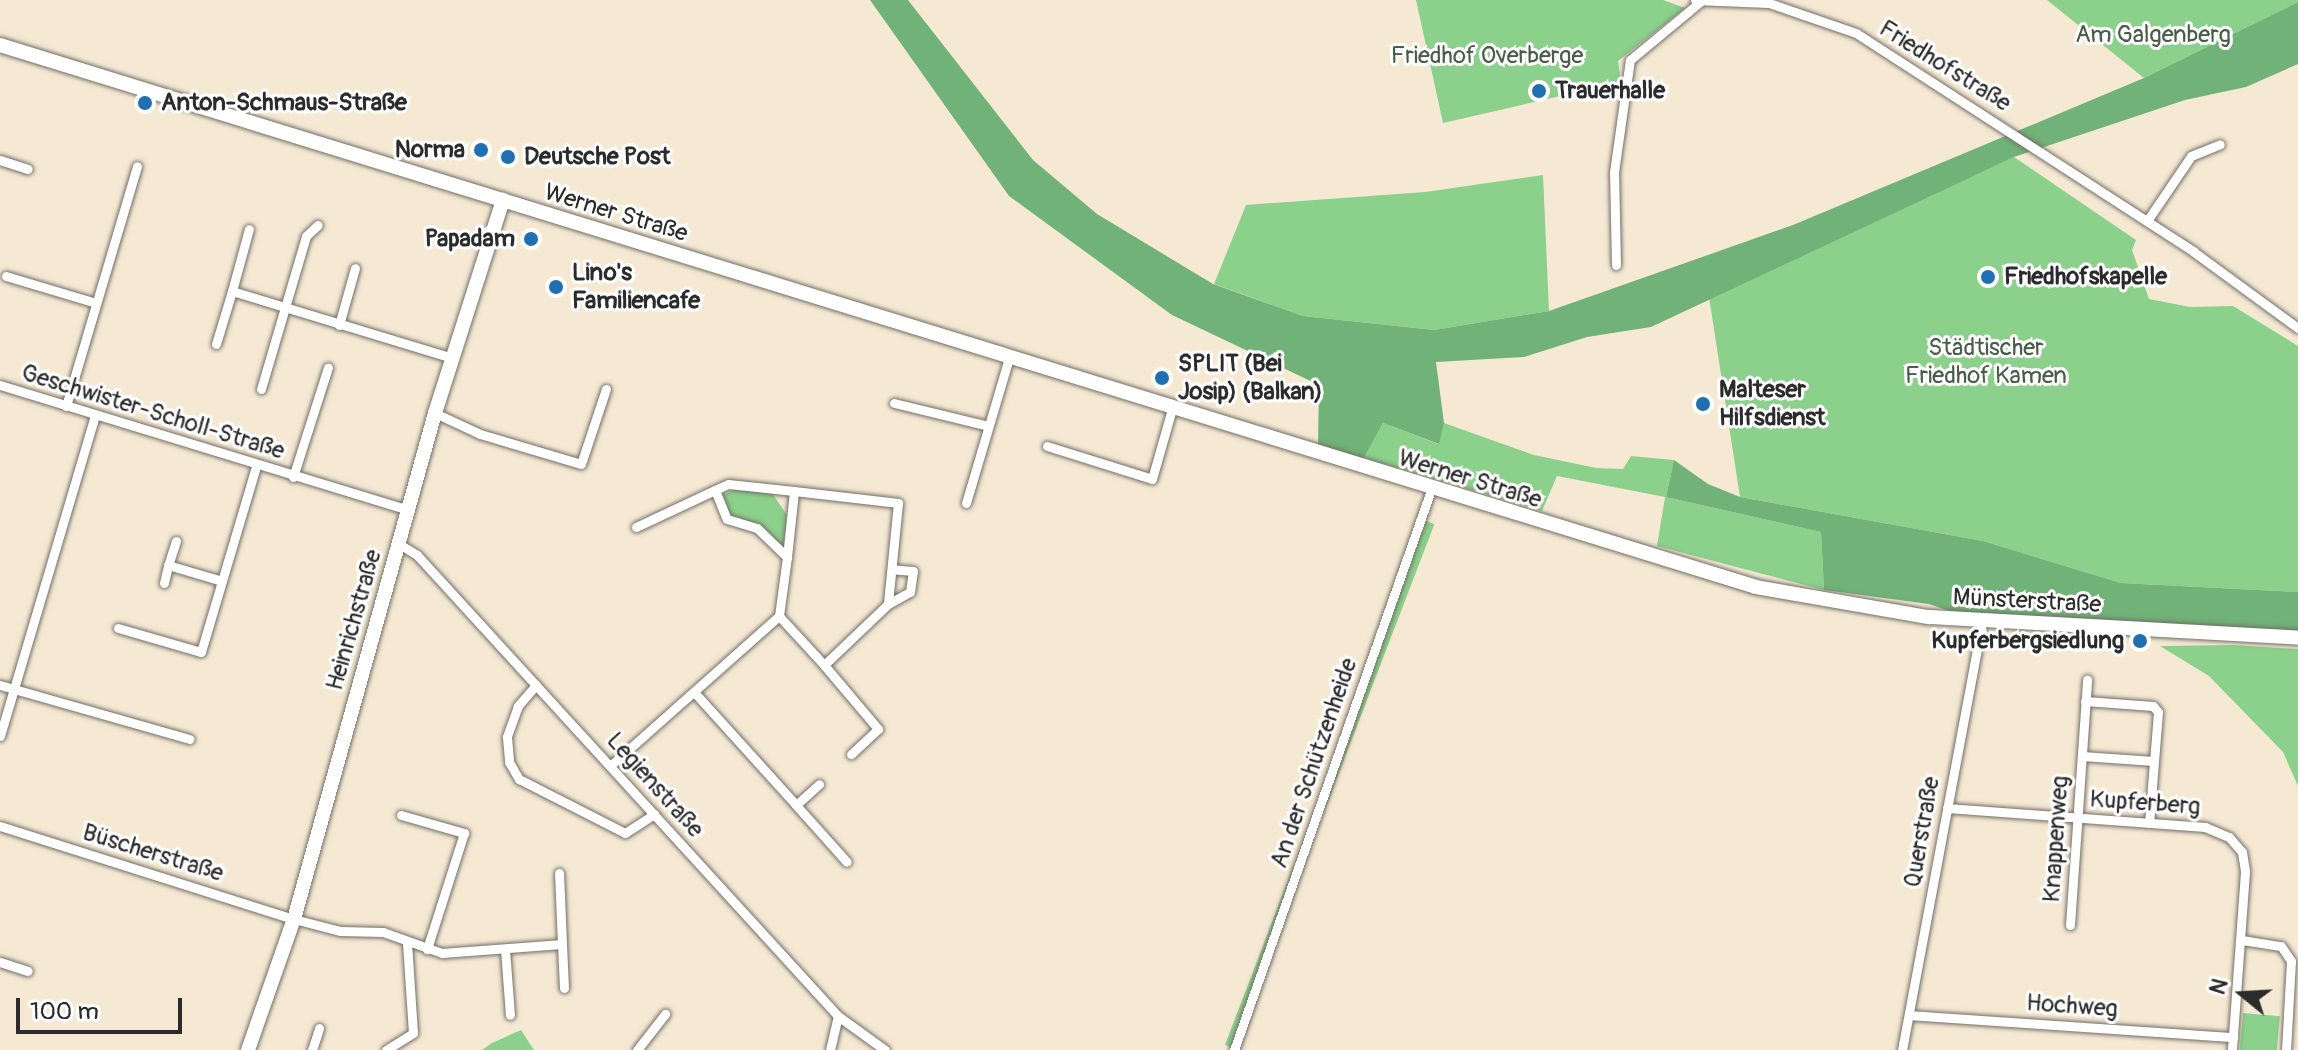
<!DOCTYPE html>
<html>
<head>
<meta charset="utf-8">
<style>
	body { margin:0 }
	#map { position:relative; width:2298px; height:1050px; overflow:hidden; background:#f6e9d4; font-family:Pangolin,sans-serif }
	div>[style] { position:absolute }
	.green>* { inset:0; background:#8bd08b; transform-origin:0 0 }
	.forest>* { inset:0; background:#70b277 }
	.roads { filter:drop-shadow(0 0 2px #726e66) drop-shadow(0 0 2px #726e66) }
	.street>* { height:9px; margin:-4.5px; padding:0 4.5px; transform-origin:4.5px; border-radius:4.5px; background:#fff }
	.secondary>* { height:14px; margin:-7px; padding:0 7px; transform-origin:7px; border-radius:7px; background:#fff }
	.primary>* { height:14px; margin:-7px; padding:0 7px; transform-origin:7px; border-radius:7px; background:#fff }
	.dots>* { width:22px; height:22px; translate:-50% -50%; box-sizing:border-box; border:4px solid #fff; border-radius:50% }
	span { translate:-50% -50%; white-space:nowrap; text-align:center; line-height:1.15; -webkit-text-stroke:6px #fff; paint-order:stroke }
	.park-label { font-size:24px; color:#485d48 }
	.street-label { font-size:24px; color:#2b2b2b }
	.poi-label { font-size:24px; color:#2b2b2b; font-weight:700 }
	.left { translate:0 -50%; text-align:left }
	.right { translate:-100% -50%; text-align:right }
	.north { position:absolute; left:2202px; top:954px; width:80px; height:80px; -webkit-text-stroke:6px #fff; paint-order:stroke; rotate:288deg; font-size:22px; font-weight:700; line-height:32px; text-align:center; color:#2b2b2b }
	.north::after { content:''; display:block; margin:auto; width:28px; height:36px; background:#2b2b2b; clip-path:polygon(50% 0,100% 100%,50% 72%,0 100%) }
	.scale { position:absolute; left:16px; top:998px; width:166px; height:36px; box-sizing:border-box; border:4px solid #2b2b2b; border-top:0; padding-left:10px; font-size:24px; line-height:28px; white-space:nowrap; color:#2b2b2b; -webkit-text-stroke:6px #fff; paint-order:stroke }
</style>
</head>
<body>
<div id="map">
	<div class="green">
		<i style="clip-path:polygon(1416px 0,1663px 0,1685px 8px,1618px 61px,1621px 82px,1443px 123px)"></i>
		<i style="clip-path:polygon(2047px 0,2298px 0,2298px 2px,2144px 78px)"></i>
		<i style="clip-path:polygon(2014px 157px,2136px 240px,2132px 250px,2149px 299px,2190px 307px,2233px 306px,2298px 346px,2298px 592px,2121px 583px,1983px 541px,1740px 497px,1709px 297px)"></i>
		<i style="clip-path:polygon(1543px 175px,1549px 311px,1434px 330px,1303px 316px,1214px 284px,1246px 205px,1425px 192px)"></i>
		<i style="clip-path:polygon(1383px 423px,1438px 444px,1444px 423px,1534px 455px,1596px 468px,1623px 469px,1631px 456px,1674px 460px,1666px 497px,1821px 532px,1824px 590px,1657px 546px,1665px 497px,1557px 476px,1542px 511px,1364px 458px)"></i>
		<i style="clip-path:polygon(737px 488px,772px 493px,787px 515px,784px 546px,731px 518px,721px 496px)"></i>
		<i style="left:1426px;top:521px;width:9px;height:561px;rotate:21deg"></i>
		<i style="clip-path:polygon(2233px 645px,2298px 649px,2298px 786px,2283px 752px,2209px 676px,2160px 646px)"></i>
		<i style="left:2243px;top:1013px;width:37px;height:37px;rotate:5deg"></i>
		<i style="clip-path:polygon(521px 1030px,534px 1050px,482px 1050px,492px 1043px)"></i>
	</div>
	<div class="forest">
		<i style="clip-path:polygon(870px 0,908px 0,1033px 160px,1097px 214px,1213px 284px,1303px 316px,1434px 330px,1549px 311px,1793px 225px,2144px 78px,2298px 2px,2298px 64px,2246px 87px,2185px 100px,2014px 157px,1651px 327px,1587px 337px,1524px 357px,1436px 362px,1444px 423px,1439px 444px,1383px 423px,1364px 458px,1318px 445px,1319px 385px,1172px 315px,1009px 196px)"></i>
		<i style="clip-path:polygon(1674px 460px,1708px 484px,1740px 497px,1983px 541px,2121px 583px,2298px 592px,2298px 632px,1976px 620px,1929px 604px,1824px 590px,1821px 532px,1666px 497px)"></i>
	</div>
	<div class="roads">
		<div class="street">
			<i style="left:1695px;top:0;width:74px;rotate:2.3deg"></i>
			<i style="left:1769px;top:3px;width:92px;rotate:19deg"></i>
			<i style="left:1856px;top:33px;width:403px;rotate:32.9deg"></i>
			<i style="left:2194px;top:252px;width:129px;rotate:36.2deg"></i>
			<i style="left:0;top:160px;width:29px;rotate:18deg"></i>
			<i style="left:2147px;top:221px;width:78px;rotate:-55.9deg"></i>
			<i style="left:2191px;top:156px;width:31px;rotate:-22deg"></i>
			<i style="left:1616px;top:265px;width:93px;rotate:-91.2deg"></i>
			<i style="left:1614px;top:172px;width:113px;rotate:-81.9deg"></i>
			<i style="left:1630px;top:60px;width:92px;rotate:-39.7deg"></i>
			<i style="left:6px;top:276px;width:94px;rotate:16.7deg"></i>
			<i style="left:232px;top:291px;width:64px;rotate:-74.7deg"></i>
			<i style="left:339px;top:325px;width:59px;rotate:-74.3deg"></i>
			<i style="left:216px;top:344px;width:55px;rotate:-73.2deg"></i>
			<i style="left:232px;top:291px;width:230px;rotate:16.9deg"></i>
			<i style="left:0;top:385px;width:427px;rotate:17deg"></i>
			<i style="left:261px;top:389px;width:159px;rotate:-73.6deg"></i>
			<i style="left:306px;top:236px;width:16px;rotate:-43deg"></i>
			<i style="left:894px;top:403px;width:97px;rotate:13.7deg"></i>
			<i style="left:66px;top:406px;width:250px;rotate:-73.5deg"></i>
			<i style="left:435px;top:413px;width:50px;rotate:25deg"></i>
			<i style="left:480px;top:434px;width:105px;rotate:16.5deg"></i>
			<i style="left:581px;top:464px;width:79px;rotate:-71.6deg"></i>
			<i style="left:1047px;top:446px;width:110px;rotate:17.4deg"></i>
			<i style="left:1152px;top:479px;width:73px;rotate:-74.1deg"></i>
			<i style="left:293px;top:477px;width:115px;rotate:-72.3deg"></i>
			<i style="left:794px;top:491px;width:105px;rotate:6.6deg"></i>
			<i style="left:898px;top:503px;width:101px;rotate:95.7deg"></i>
			<i style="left:888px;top:604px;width:88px;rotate:136.4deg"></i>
			<i style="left:824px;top:665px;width:84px;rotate:49.8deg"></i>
			<i style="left:878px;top:729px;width:37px;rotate:137deg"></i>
			<i style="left:966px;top:503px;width:151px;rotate:-73.5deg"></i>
			<i style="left:636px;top:527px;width:87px;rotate:-25.1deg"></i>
			<i style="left:176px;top:541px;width:25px;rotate:108deg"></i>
			<i style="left:168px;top:565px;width:56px;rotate:16.5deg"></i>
			<i style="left:399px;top:544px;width:21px;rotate:31deg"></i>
			<i style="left:417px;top:555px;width:624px;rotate:47.6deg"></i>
			<i style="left:838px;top:1016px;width:58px;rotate:35.9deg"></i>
			<i style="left:164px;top:583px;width:18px;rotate:-77deg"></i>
			<i style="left:888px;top:604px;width:25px;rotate:-29deg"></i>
			<i style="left:910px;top:592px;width:21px;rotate:-82deg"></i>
			<i style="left:913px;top:571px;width:21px;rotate:-175deg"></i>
			<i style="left:779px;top:616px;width:67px;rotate:47.4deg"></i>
			<i style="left:118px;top:628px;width:86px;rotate:16.1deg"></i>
			<i style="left:201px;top:652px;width:194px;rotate:-73.5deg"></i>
			<i style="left:0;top:685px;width:197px;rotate:15.9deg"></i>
			<i style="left:536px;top:685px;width:28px;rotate:131deg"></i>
			<i style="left:518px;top:706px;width:33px;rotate:110deg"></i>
			<i style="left:507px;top:737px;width:25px;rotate:85deg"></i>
			<i style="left:509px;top:762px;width:20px;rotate:60deg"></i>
			<i style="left:519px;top:779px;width:119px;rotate:27deg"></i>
			<i style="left:625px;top:833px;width:35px;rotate:-33deg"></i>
			<i style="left:694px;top:692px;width:152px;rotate:47.9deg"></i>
			<i style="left:796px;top:805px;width:31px;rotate:-42deg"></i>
			<i style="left:2085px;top:701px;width:68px;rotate:4.2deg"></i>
			<i style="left:2153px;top:706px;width:8px;rotate:50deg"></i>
			<i style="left:2158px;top:712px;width:111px;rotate:94.6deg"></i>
			<i style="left:0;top:736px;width:335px;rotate:-73.5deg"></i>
			<i style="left:2082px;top:756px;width:72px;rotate:4deg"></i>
			<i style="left:610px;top:766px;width:226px;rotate:-41.6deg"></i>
			<i style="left:779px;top:616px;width:60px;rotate:-82.3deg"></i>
			<i style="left:787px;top:557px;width:66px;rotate:-83.9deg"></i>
			<i style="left:794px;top:491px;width:66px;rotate:-173.9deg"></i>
			<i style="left:728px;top:484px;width:14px;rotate:155deg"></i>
			<i style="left:715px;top:490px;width:31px;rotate:68deg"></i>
			<i style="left:727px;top:519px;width:31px;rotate:17deg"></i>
			<i style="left:757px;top:528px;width:42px;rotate:44deg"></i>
			<i style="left:796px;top:805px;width:76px;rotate:48.2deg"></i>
			<i style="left:1947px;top:808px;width:259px;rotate:4.2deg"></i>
			<i style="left:2205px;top:827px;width:26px;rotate:23deg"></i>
			<i style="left:2229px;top:837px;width:20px;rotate:49deg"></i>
			<i style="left:2242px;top:852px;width:20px;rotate:81deg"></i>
			<i style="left:2245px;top:872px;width:178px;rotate:94.2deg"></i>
			<i style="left:401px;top:815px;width:66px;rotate:15.9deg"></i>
			<i style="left:464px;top:833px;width:122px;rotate:107.7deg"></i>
			<i style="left:0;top:826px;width:308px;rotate:17.6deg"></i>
			<i style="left:294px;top:919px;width:48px;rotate:14.6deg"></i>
			<i style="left:340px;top:931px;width:43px;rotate:1.3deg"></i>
			<i style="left:383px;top:932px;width:63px;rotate:19.6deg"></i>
			<i style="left:442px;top:953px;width:120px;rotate:-4.3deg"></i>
			<i style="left:562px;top:944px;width:71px;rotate:-92.4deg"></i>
			<i style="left:2070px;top:925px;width:246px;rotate:-86deg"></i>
			<i style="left:2242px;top:940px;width:39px;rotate:9deg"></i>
			<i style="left:2281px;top:946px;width:18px;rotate:56deg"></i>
			<i style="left:2291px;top:961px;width:89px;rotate:93.2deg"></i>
			<i style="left:562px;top:944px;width:44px;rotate:87.4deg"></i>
			<i style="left:505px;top:949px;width:66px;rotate:85.7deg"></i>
			<i style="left:0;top:962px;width:29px;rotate:18deg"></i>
			<i style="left:1909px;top:1015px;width:325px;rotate:3.9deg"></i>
			<i style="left:312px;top:1050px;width:23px;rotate:-72deg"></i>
			<i style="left:386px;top:1050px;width:32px;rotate:-32deg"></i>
			<i style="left:413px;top:1033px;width:91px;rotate:-93.8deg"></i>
			<i style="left:637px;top:1050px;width:46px;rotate:-52.1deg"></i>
			<i style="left:830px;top:1050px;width:35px;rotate:-77deg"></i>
			<i style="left:1234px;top:1050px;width:594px;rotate:-70.62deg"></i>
			<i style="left:1902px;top:1050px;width:436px;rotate:-79.4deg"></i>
		</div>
		<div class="secondary">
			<i style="left:248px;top:1050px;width:139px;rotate:-70.7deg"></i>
			<i style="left:294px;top:919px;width:525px;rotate:-74.43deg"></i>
			<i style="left:435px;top:413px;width:224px;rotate:-72.3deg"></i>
		</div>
		<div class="primary">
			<i style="left:0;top:45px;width:1838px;rotate:17.15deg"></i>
			<i style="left:1756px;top:587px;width:175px;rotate:9.9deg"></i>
			<i style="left:1928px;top:617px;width:371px;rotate:3.2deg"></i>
		</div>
	</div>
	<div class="dots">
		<i style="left:1539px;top:91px;background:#1f6fb2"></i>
		<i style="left:145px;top:103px;background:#1f6fb2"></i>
		<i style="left:481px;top:150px;background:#1f6fb2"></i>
		<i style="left:508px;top:157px;background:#1f6fb2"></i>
		<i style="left:531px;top:239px;background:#1f6fb2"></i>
		<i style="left:1988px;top:277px;background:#1f6fb2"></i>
		<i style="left:556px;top:287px;background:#1f6fb2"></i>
		<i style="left:1162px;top:378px;background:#1f6fb2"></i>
		<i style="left:1703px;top:404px;background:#1f6fb2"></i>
		<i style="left:2140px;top:641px;background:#1f6fb2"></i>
	</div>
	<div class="park-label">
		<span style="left:2153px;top:35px">Am Galgenberg</span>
		<span style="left:1487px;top:56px">Friedhof Overberge</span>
		<span style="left:1986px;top:362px">Städtischer<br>Friedhof Kamen</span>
	</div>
	<div class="street-label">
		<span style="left:1945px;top:66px;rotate:32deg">Friedhofstraße</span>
		<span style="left:616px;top:213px;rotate:17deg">Werner Straße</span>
		<span style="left:153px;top:412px;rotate:17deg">Geschwister-Scholl-Straße</span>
		<span style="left:1470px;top:479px;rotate:17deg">Werner Straße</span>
		<span style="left:2027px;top:601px;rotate:3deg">Münsterstraße</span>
		<span style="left:354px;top:620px;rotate:-74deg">Heinrichstraße</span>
		<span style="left:1314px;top:763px;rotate:-71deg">An der Schützenheide</span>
		<span style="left:655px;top:785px;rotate:48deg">Legienstraße</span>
		<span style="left:2145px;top:803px;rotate:4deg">Kupferberg</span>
		<span style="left:1922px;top:832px;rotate:-80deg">Querstraße</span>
		<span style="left:2056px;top:839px;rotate:-86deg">Knappenweg</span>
		<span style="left:153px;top:853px;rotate:17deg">Büscherstraße</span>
		<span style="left:2072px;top:1006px;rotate:4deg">Hochweg</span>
	</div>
	<div class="poi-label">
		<span class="left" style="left:1555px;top:91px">Trauerhalle</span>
		<span class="left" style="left:161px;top:103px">Anton-Schmaus-Straße</span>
		<span class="right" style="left:465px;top:150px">Norma</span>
		<span class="left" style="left:524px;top:157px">Deutsche Post</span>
		<span class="right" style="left:515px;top:239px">Papadam</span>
		<span class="left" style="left:572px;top:287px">Lino's<br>Familiencafe</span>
		<span class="left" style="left:2004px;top:277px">Friedhofskapelle</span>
		<span class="left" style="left:1178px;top:378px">SPLIT (Bei<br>Josip) (Balkan)</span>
		<span class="left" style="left:1719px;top:404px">Malteser<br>Hilfsdienst</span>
		<span class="right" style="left:2124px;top:641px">Kupferbergsiedlung</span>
	</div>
	<div class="north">N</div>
	<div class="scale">100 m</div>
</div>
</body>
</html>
